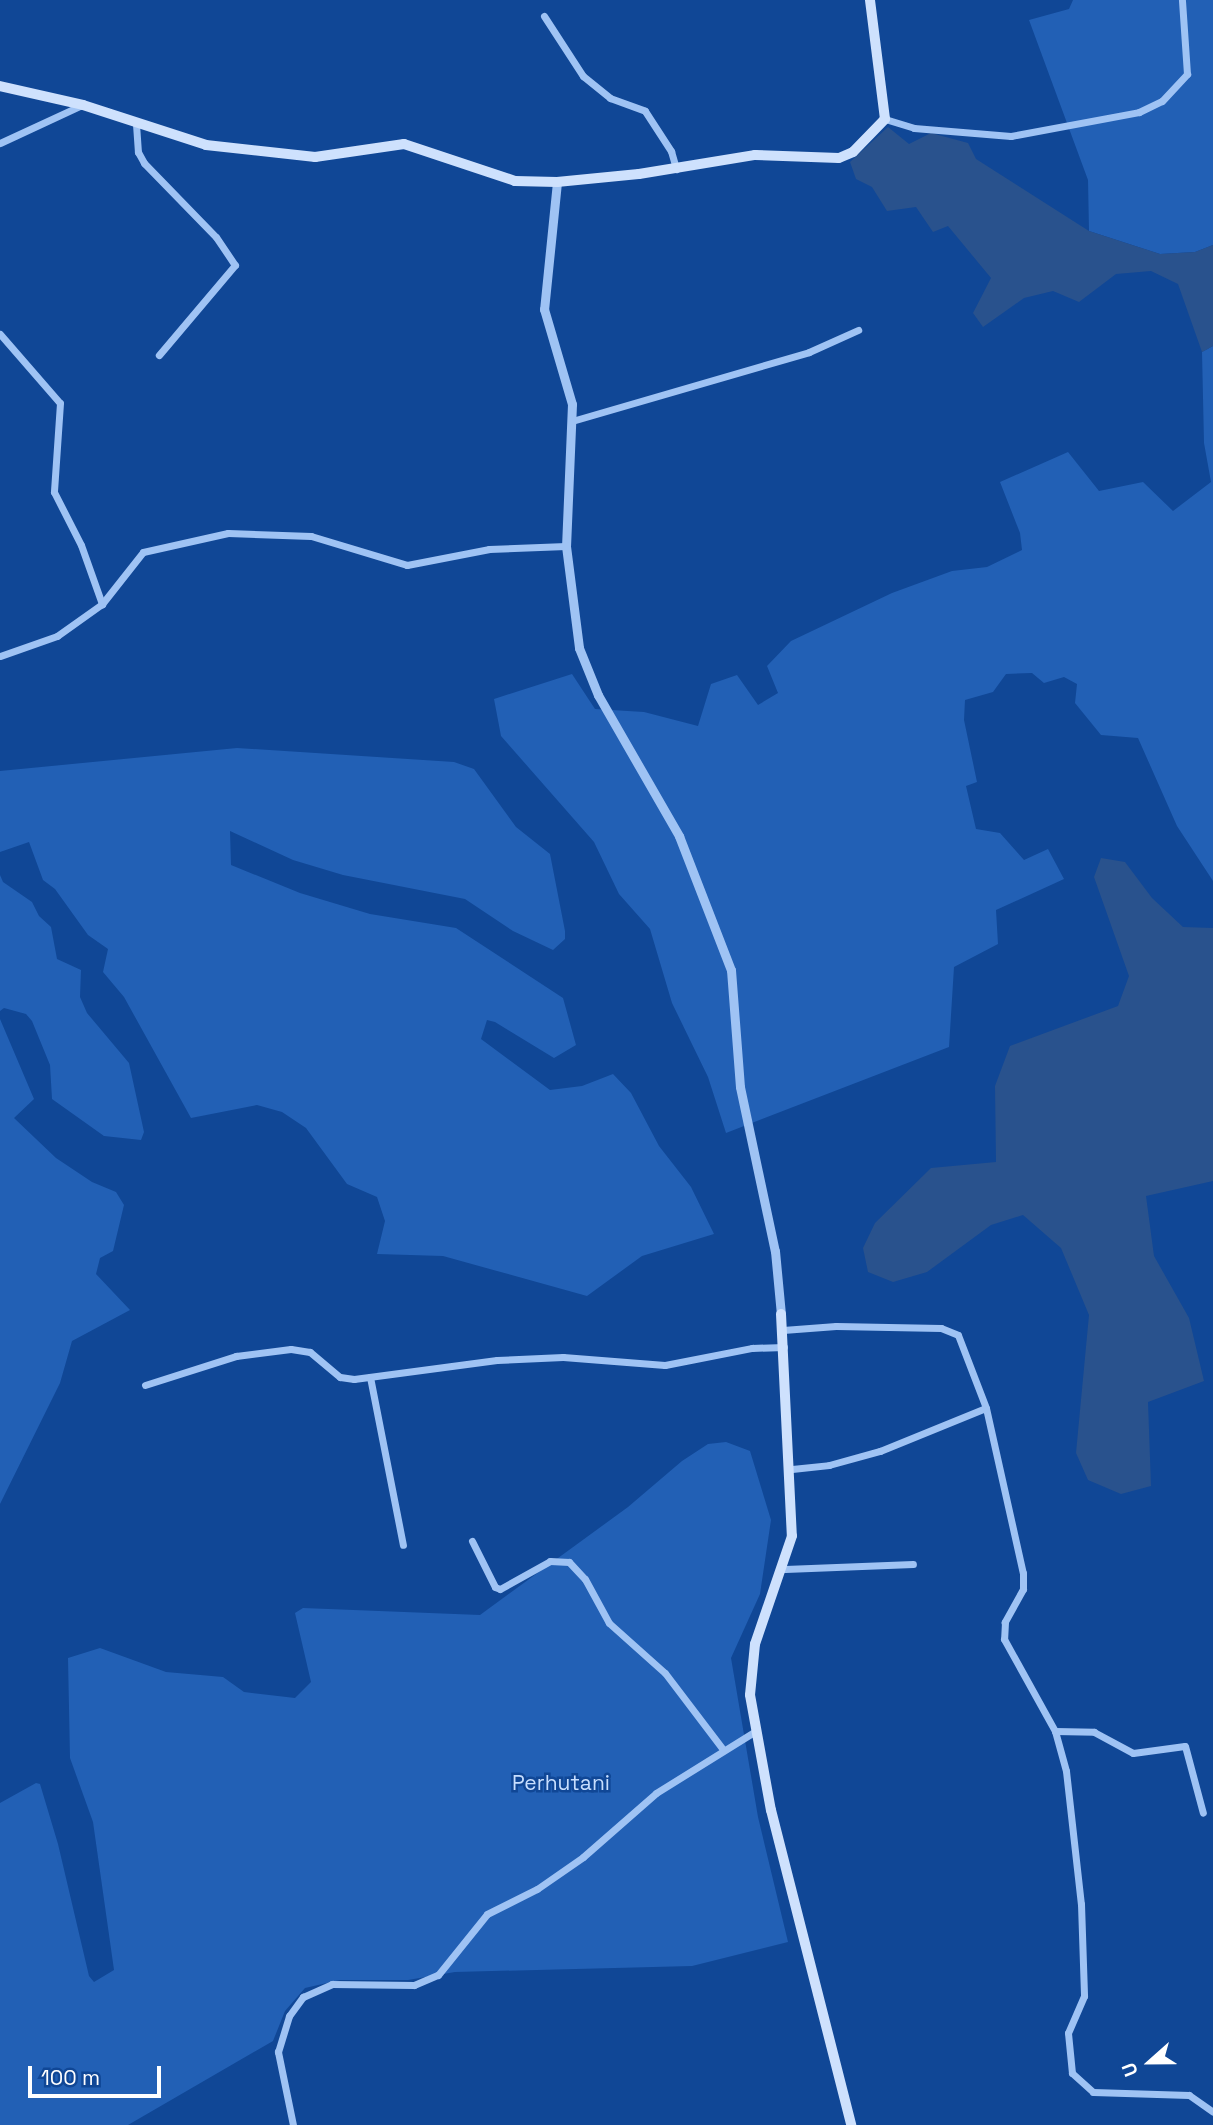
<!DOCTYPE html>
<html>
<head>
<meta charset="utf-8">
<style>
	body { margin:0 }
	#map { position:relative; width:1213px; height:2125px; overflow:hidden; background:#104796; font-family:"Space Grotesk",sans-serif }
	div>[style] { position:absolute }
	.green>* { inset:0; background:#2260b5 }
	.water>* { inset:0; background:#29528d }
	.minor>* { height:7px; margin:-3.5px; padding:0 3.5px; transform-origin:3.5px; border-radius:3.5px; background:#9fc3f4 }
	.tertiary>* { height:9px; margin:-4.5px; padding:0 4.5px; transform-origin:4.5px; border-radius:4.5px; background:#9fc3f4 }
	.secondary>* { height:10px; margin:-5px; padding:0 5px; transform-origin:5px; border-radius:5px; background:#cee1fd }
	span { translate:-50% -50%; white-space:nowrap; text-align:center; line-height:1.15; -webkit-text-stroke:5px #104796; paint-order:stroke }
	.park-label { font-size:21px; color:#c7defe }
	.north { position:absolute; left:1115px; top:2027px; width:70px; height:70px; -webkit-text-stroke:5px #104796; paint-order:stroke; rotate:249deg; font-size:19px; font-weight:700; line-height:28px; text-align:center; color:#fff }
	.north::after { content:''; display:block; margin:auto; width:24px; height:32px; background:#fff; clip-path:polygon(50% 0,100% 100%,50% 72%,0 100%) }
	.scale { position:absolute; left:28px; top:2066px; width:133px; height:32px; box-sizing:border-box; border:4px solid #fff; border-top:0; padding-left:9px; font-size:21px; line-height:24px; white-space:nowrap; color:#fff; -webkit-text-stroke:5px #104796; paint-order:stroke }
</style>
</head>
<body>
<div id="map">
	<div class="green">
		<i style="clip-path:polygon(1073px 0,1213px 0,1213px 245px,1195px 252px,1160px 254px,1089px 231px,1088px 180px,1029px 20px,1069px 9px)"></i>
		<i style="clip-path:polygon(1213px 346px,1213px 881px,1177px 826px,1138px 738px,1101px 735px,1075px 703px,1077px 684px,1064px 677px,1044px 683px,1032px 673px,1006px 674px,993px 692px,965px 700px,964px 720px,977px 782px,966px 786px,976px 829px,1000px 833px,1024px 860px,1048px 849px,1064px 879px,996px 910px,998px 944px,954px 967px,949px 1047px,726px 1133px,708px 1077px,672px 1003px,650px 929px,619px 894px,594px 842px,501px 736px,494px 699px,572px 674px,595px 709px,644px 712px,698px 726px,711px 684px,737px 675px,758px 705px,778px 693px,767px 666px,791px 641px,892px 593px,952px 571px,987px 567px,1022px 550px,1020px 533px,1000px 482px,1068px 452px,1099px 491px,1143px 482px,1173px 511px,1211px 482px,1204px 443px,1202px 352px)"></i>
		<i style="clip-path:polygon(237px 748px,454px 762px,474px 769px,516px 827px,550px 854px,565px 931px,565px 939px,553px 950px,513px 931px,465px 899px,343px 875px,293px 860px,230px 831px,231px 865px,300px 893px,370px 914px,456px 928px,563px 998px,576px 1045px,554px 1058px,495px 1022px,487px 1020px,481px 1039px,550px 1090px,582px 1086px,613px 1074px,631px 1093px,659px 1146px,691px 1187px,714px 1234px,642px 1256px,587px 1296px,443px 1256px,377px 1254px,385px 1221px,377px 1197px,347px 1184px,306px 1128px,282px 1112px,257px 1105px,191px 1118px,124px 997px,103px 972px,108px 949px,88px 935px,55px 889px,43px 880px,29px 842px,0 852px,0 771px)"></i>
		<i style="clip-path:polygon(0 875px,3px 882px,32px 902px,39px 916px,51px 927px,57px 959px,81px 970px,80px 997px,87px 1013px,129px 1063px,144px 1132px,141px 1140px,104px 1136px,52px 1099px,50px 1065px,32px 1021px,26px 1014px,4px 1008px,0 1011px)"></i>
		<i style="clip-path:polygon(0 1019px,34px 1099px,14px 1118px,56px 1158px,92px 1182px,116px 1192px,124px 1205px,113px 1251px,100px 1258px,96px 1274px,130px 1310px,72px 1341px,60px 1383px,0 1504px)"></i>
		<i style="clip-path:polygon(726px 1442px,750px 1451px,771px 1520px,760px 1594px,731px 1658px,758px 1817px,788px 1942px,692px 1966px,455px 1972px,408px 1980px,340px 1980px,305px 1988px,285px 2011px,273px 2041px,128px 2125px,0 2125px,0 1803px,36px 1783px,40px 1784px,58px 1844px,89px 1976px,94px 1982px,114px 1970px,93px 1822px,70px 1758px,68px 1658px,100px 1648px,166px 1672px,223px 1677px,244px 1692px,295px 1698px,311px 1682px,295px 1613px,303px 1608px,480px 1615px,628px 1507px,682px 1461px,708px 1444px)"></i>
	</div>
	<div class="water">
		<i style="clip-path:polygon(888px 127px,909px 144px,931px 133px,968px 143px,976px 159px,1089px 231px,1160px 254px,1195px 252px,1213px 245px,1213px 346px,1202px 352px,1178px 284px,1151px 271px,1116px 274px,1079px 302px,1053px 291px,1024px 298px,983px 327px,973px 313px,991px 278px,948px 226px,933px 232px,916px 207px,887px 211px,872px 187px,856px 179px,850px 162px)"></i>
		<i style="clip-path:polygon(1101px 858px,1125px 862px,1152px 898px,1183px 927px,1213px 928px,1213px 1181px,1146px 1196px,1154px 1256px,1189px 1318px,1204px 1381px,1148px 1402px,1151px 1486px,1121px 1494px,1088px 1480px,1076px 1453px,1089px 1315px,1061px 1248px,1023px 1215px,991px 1225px,927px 1272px,893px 1282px,868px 1272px,863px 1248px,875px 1223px,931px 1168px,996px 1162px,995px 1086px,1010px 1046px,1118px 1006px,1129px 976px,1094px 877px)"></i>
	</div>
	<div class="minor">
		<i style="left:544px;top:16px;width:72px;rotate:57deg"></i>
		<i style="left:583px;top:76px;width:35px;rotate:39deg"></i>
		<i style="left:610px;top:98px;width:37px;rotate:20deg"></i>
		<i style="left:645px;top:111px;width:48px;rotate:57deg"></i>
		<i style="left:671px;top:151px;width:19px;rotate:74deg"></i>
		<i style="left:885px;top:119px;width:30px;rotate:17deg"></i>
		<i style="left:914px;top:128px;width:97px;rotate:4.7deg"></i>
		<i style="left:1011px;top:136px;width:130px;rotate:-10.6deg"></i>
		<i style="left:1139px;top:112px;width:25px;rotate:-26deg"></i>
		<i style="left:1162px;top:101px;width:37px;rotate:-47deg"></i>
		<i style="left:1187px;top:74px;width:74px;rotate:-93.9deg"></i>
		<i style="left:136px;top:124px;width:28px;rotate:86deg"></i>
		<i style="left:138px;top:152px;width:13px;rotate:61deg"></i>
		<i style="left:144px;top:163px;width:103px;rotate:45.8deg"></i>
		<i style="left:216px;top:237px;width:34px;rotate:56deg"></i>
		<i style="left:235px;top:265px;width:118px;rotate:130.2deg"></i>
		<i style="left:0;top:143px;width:90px;rotate:-24.9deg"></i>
		<i style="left:0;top:334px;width:91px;rotate:49deg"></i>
		<i style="left:60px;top:403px;width:89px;rotate:93.9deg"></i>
		<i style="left:54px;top:492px;width:59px;rotate:63deg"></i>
		<i style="left:81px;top:545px;width:63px;rotate:70.4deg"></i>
		<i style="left:102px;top:604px;width:55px;rotate:144.6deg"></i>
		<i style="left:57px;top:636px;width:60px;rotate:160.7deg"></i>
		<i style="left:572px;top:421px;width:247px;rotate:-16.2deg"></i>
		<i style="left:809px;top:352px;width:54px;rotate:-24.2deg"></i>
		<i style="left:102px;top:604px;width:66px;rotate:-51.7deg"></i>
		<i style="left:143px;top:552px;width:87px;rotate:-12.6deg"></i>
		<i style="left:228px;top:533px;width:83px;rotate:2.1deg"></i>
		<i style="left:311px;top:536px;width:100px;rotate:16.8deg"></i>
		<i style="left:407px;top:565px;width:84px;rotate:-11deg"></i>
		<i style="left:489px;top:549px;width:77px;rotate:-2.2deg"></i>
		<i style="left:783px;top:1330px;width:53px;rotate:-4.3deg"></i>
		<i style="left:836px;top:1326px;width:105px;rotate:1.1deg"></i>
		<i style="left:941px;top:1328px;width:18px;rotate:22deg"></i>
		<i style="left:958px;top:1335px;width:78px;rotate:69deg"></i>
		<i style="left:986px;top:1408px;width:169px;rotate:77.4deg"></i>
		<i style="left:1023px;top:1573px;width:16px;rotate:90deg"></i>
		<i style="left:1023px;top:1589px;width:38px;rotate:119deg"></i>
		<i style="left:1005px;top:1622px;width:17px;rotate:93deg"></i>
		<i style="left:1004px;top:1639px;width:105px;rotate:61deg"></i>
		<i style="left:1055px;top:1731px;width:41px;rotate:74.6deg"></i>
		<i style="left:1066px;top:1771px;width:134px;rotate:83.6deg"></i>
		<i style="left:1081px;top:1904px;width:92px;rotate:88.1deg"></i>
		<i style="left:1084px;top:1996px;width:40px;rotate:113.4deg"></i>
		<i style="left:1068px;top:2033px;width:40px;rotate:84.3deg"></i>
		<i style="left:1072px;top:2073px;width:28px;rotate:42deg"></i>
		<i style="left:1093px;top:2092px;width:96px;rotate:1.8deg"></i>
		<i style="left:1189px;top:2095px;width:29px;rotate:35deg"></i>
		<i style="left:370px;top:1377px;width:171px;rotate:78.9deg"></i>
		<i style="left:145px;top:1385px;width:96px;rotate:-17.7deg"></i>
		<i style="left:236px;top:1356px;width:55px;rotate:-7.3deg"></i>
		<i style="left:291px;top:1349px;width:19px;rotate:9deg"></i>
		<i style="left:310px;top:1352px;width:39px;rotate:40deg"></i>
		<i style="left:340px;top:1377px;width:14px;rotate:8deg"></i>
		<i style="left:354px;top:1379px;width:144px;rotate:-7.6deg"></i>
		<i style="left:497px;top:1360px;width:66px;rotate:-2.6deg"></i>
		<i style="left:563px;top:1357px;width:102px;rotate:4.5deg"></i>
		<i style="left:665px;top:1365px;width:89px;rotate:-11.1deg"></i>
		<i style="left:752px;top:1348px;width:32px;rotate:-2deg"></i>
		<i style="left:792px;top:1469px;width:37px;rotate:-6deg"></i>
		<i style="left:829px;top:1465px;width:53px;rotate:-15.4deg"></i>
		<i style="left:880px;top:1451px;width:114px;rotate:-22.1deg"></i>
		<i style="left:472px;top:1541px;width:51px;rotate:63.4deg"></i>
		<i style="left:495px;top:1587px;width:5px;rotate:22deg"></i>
		<i style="left:500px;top:1589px;width:57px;rotate:-29.2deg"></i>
		<i style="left:550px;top:1561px;width:19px;rotate:3deg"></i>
		<i style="left:569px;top:1562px;width:23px;rotate:47deg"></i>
		<i style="left:585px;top:1579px;width:50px;rotate:61.4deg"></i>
		<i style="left:609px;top:1623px;width:75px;rotate:41.8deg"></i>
		<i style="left:665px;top:1673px;width:94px;rotate:52.8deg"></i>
		<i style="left:785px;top:1569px;width:128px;rotate:-2.2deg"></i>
		<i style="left:1055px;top:1731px;width:39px;rotate:1deg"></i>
		<i style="left:1094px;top:1732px;width:44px;rotate:28.3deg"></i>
		<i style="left:1133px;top:1753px;width:52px;rotate:-7.7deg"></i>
		<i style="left:1185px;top:1746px;width:69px;rotate:75deg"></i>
		<i style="left:293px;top:2125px;width:75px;rotate:-101.6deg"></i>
		<i style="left:278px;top:2052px;width:38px;rotate:-73deg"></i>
		<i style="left:289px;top:2016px;width:24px;rotate:-54deg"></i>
		<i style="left:303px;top:1997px;width:32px;rotate:-24deg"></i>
		<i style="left:332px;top:1984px;width:82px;rotate:0.7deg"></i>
		<i style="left:414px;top:1985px;width:26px;rotate:-23deg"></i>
		<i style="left:438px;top:1975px;width:78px;rotate:-51.2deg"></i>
		<i style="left:487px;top:1914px;width:56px;rotate:-26.6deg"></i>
		<i style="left:537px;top:1889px;width:56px;rotate:-34.8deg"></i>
		<i style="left:583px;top:1857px;width:97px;rotate:-41.2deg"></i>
		<i style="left:656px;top:1793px;width:115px;rotate:-31.9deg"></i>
	</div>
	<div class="tertiary">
		<i style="left:557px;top:182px;width:128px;rotate:95.8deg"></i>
		<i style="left:544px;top:309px;width:99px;rotate:73.6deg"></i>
		<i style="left:572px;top:404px;width:142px;rotate:92.4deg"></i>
		<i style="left:566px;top:546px;width:103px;rotate:82.7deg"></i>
		<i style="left:579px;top:648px;width:51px;rotate:68deg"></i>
		<i style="left:598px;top:695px;width:163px;rotate:60.1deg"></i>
		<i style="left:679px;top:836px;width:144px;rotate:68.8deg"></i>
		<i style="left:731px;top:970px;width:117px;rotate:85.6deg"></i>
		<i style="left:740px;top:1087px;width:168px;rotate:78deg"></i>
		<i style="left:775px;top:1251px;width:63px;rotate:84.6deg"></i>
	</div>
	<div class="secondary">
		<i style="left:0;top:86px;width:85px;rotate:12.9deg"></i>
		<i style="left:83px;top:105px;width:129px;rotate:18deg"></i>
		<i style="left:206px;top:145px;width:110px;rotate:6.3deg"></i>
		<i style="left:315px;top:157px;width:90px;rotate:-8.3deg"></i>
		<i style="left:404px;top:144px;width:117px;rotate:18.4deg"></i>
		<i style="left:515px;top:181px;width:42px;rotate:1.4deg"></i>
		<i style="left:557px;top:182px;width:82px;rotate:-5.6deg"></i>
		<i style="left:639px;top:174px;width:118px;rotate:-9.3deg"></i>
		<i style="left:755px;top:155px;width:84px;rotate:2deg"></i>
		<i style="left:839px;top:158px;width:15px;rotate:-23deg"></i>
		<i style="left:853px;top:152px;width:46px;rotate:-45.9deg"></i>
		<i style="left:885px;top:119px;width:120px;rotate:-97.2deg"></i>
		<i style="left:781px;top:1314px;width:222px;rotate:87.2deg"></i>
		<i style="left:792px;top:1536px;width:114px;rotate:108.9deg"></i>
		<i style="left:755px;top:1644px;width:51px;rotate:95.6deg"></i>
		<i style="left:750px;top:1695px;width:117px;rotate:79.7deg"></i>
		<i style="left:771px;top:1810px;width:325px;rotate:75.7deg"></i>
	</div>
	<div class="park-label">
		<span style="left:561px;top:1783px">Perhutani</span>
	</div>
	<div class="north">U</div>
	<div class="scale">100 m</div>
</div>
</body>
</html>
